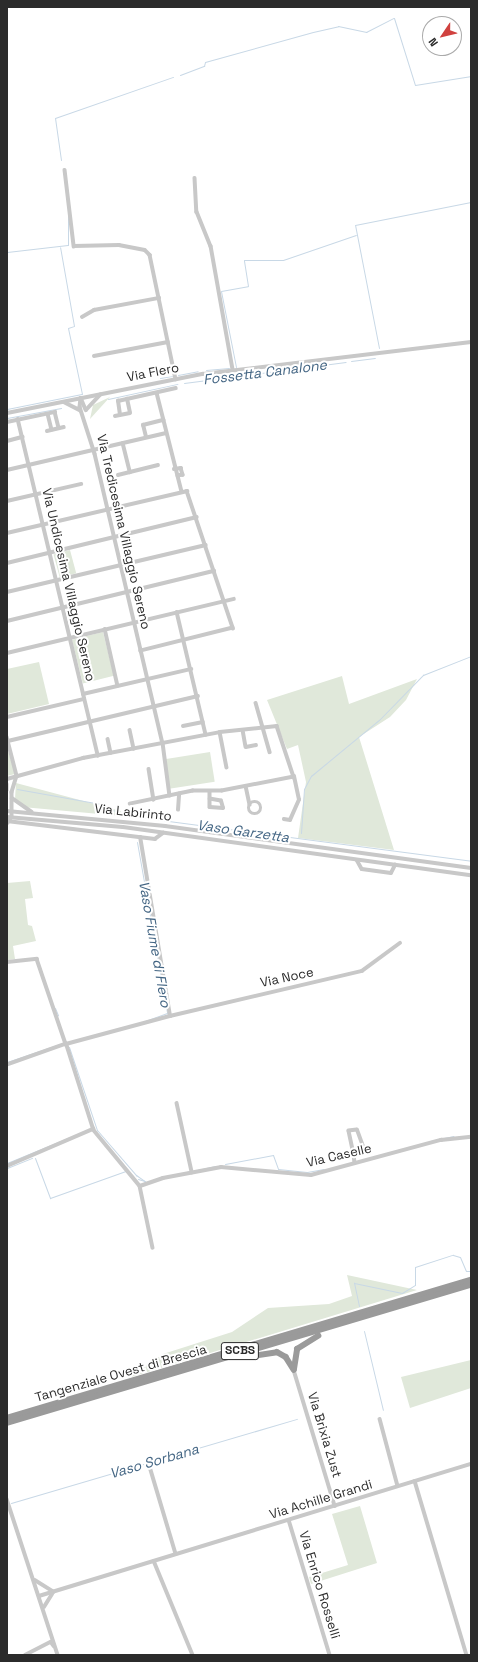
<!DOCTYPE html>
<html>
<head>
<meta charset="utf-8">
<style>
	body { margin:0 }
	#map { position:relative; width:478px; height:1662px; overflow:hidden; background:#fff; font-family:"Space Grotesk",sans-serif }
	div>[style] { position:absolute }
	.green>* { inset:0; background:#e0e8da; transform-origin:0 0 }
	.stream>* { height:1px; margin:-0.5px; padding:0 0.5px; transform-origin:0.5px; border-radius:0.5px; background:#c8d8e6 }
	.minor>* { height:3.5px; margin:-1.75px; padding:0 1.75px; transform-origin:1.75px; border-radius:1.75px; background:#c8c8c8 }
	.minor>.ring { margin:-1.75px; padding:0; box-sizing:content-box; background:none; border:3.5px solid #c8c8c8; border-radius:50% }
	.tertiary>* { height:4px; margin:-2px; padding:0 2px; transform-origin:2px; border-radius:2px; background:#c8c8c8 }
	.trunk>* { height:5.5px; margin:-2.75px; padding:0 2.75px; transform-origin:2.75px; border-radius:2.75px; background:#9a9a9a }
	span { translate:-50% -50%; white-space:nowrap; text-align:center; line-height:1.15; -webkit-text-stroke:4px #fff; paint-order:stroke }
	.shield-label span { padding:1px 3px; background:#fff; border:1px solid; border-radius:3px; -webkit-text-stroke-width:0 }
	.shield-label { font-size:12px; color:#2b2b2b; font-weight:700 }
	.street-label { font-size:13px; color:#2b2b2b }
	.water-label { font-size:14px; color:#436583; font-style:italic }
	.frame { position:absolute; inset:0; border:8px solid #2b2b2b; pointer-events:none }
	.north { position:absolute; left:422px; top:16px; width:40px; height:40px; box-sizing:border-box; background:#fff; border:1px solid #aaa; border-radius:50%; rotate:235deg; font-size:11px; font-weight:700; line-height:16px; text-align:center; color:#2b2b2b }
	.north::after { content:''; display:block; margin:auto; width:14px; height:18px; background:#d0413f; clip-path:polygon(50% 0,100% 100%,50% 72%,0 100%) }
</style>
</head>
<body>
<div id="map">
	<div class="green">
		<i style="clip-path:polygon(110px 397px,90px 419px,93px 405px)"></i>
		<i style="left:70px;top:550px;width:24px;height:17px;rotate:75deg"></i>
		<i style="left:103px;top:632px;width:45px;height:32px;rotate:76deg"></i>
		<i style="clip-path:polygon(39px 662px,49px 704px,7px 714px,7px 669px)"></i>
		<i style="clip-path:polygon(342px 676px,349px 704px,417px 679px,406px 700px,390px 717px,359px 737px,394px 850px,298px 838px,306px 782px,298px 745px,287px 749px,267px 700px)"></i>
		<i style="clip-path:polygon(7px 747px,15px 774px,7px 776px)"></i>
		<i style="left:210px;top:752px;width:30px;height:46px;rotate:81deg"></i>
		<i style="clip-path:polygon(16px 783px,121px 811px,122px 816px,22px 807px,15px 799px)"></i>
		<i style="clip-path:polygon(30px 881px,33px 898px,25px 899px,28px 925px,32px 926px,36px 941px,13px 946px,15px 959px,7px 960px,7px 883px)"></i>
		<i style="clip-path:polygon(347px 1275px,417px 1290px,128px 1378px,163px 1354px,232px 1332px,268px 1308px,329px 1304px,352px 1296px)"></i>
		<i style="clip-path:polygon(471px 1360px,471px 1388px,410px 1408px,401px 1377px)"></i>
		<i style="clip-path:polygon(360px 1506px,377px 1563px,311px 1584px,309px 1577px,348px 1565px,332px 1514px)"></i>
	</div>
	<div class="stream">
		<i style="left:180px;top:75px;width:26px;rotate:-21deg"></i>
		<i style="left:204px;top:66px;width:4px;rotate:-76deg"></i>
		<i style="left:205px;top:62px;width:112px;rotate:-15.5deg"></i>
		<i style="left:313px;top:32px;width:26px;rotate:-13deg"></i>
		<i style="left:338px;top:26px;width:29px;rotate:12deg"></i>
		<i style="left:366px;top:32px;width:31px;rotate:-27deg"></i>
		<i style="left:394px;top:18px;width:70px;rotate:72.6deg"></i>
		<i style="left:415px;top:85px;width:57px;rotate:-9.1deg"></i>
		<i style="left:61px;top:160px;width:42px;rotate:-98.1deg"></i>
		<i style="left:55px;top:118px;width:125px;rotate:-19.2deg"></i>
		<i style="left:7px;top:252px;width:61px;rotate:-6.5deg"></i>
		<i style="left:68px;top:245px;width:37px;rotate:-90deg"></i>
		<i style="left:379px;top:348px;width:125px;rotate:-101deg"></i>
		<i style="left:355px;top:225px;width:118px;rotate:-11.2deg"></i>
		<i style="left:351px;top:361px;width:24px;rotate:-7deg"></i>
		<i style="left:236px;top:367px;width:77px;rotate:-101.2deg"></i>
		<i style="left:221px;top:291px;width:27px;rotate:-10deg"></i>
		<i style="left:248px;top:286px;width:26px;rotate:-99deg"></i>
		<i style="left:244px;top:260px;width:39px"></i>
		<i style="left:283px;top:260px;width:77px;rotate:-18.9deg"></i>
		<i style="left:206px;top:370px;width:23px;rotate:-5deg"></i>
		<i style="left:178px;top:375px;width:20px;rotate:-11deg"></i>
		<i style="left:160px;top:378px;width:12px;rotate:-9deg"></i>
		<i style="left:184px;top:383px;width:163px;rotate:-7.4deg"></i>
		<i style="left:108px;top:399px;width:71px;rotate:-12.3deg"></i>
		<i style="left:7px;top:409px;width:76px;rotate:-11.3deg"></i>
		<i style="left:82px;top:394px;width:67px;rotate:-102deg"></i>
		<i style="left:68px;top:328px;width:6px;rotate:-18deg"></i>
		<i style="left:74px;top:326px;width:80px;rotate:-100deg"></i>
		<i style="left:7px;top:418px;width:55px;rotate:-10.5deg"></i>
		<i style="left:17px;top:789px;width:85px;rotate:10.1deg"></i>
		<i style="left:101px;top:804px;width:25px;rotate:27deg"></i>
		<i style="left:123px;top:815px;width:351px;rotate:7.5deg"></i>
		<i style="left:301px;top:833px;width:44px;rotate:-86.1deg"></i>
		<i style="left:304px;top:789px;width:15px;rotate:-62deg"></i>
		<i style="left:311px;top:776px;width:89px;rotate:-39.6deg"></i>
		<i style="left:380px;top:719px;width:62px;rotate:-45.7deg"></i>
		<i style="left:423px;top:675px;width:52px;rotate:-21.6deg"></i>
		<i style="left:137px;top:842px;width:174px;rotate:80deg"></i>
		<i style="left:167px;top:1013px;width:30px;rotate:160deg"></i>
		<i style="left:55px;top:1008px;width:8px;rotate:67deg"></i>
		<i style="left:69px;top:1047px;width:88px;rotate:71.4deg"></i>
		<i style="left:97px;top:1130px;width:60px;rotate:49.1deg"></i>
		<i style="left:136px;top:1175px;width:12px;rotate:35deg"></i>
		<i style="left:146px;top:1182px;width:45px;rotate:-14deg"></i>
		<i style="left:7px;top:1062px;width:59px;rotate:-18.7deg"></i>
		<i style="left:430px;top:1141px;width:24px;rotate:-12deg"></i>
		<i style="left:35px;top:1158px;width:43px;rotate:69.4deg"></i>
		<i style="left:50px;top:1198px;width:81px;rotate:-19.6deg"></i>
		<i style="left:7px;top:1163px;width:79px;rotate:-22.3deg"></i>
		<i style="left:225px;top:1164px;width:49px;rotate:-10.6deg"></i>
		<i style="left:273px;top:1155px;width:15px;rotate:70deg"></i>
		<i style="left:278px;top:1169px;width:29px;rotate:6deg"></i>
		<i style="left:307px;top:1172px;width:17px;rotate:-10deg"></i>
		<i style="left:7px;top:1168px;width:27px;rotate:-22deg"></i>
		<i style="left:197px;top:1170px;width:19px;rotate:-12deg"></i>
		<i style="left:138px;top:1179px;width:7px;rotate:16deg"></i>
		<i style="left:359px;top:1306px;width:24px;rotate:-102deg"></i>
		<i style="left:354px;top:1283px;width:49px;rotate:11.8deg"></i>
		<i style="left:402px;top:1293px;width:15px;rotate:-32deg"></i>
		<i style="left:415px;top:1285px;width:18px;rotate:-90deg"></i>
		<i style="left:415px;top:1267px;width:40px;rotate:-18deg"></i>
		<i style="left:453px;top:1255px;width:7px;rotate:16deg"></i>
		<i style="left:460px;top:1257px;width:15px;rotate:67deg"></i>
		<i style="left:466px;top:1271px;width:5px"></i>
		<i style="left:364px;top:1331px;width:81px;rotate:76.5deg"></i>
		<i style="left:11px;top:1503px;width:298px;rotate:-16.4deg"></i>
	</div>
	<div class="minor">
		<i style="left:65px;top:170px;width:77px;rotate:83.2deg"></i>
		<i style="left:74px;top:246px;width:45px;rotate:-1.3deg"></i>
		<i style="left:119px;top:245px;width:26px;rotate:11deg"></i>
		<i style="left:145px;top:250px;width:7px;rotate:45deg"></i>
		<i style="left:150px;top:255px;width:127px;rotate:78.2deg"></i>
		<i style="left:195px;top:178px;width:34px;rotate:87deg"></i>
		<i style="left:197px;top:212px;width:37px;rotate:68deg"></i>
		<i style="left:211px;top:246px;width:126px;rotate:79.9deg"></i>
		<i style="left:82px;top:317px;width:14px;rotate:-30deg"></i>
		<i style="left:94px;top:310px;width:66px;rotate:-10.5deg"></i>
		<i style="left:94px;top:356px;width:75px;rotate:-10.7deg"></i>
		<i style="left:157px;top:393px;width:102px;rotate:75.8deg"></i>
		<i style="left:81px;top:398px;width:9px;rotate:96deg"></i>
		<i style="left:80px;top:407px;width:49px;rotate:72.3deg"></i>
		<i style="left:95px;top:454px;width:297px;rotate:76.8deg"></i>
		<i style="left:163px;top:743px;width:53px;rotate:82.5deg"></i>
		<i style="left:81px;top:398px;width:13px;rotate:67deg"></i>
		<i style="left:64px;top:402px;width:18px;rotate:27deg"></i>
		<i style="left:86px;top:410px;width:21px;rotate:-47deg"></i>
		<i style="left:48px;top:414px;width:16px;rotate:76deg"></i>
		<i style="left:120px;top:415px;width:14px;rotate:-98deg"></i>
		<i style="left:118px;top:401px;width:59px;rotate:-12.6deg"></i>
		<i style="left:115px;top:416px;width:15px;rotate:-11deg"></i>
		<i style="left:130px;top:413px;width:14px;rotate:-102deg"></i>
		<i style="left:18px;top:419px;width:346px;rotate:76.6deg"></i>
		<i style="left:7px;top:422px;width:49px;rotate:-11.8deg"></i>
		<i style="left:55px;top:412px;width:16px;rotate:76deg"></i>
		<i style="left:47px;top:431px;width:17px;rotate:-13deg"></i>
		<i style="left:146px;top:437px;width:12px;rotate:-104deg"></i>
		<i style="left:143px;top:425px;width:21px;rotate:-14deg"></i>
		<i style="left:7px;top:441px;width:16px;rotate:-15deg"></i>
		<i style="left:123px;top:443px;width:30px;rotate:76deg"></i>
		<i style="left:174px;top:469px;width:7px;rotate:-8deg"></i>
		<i style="left:181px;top:468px;width:7px;rotate:74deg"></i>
		<i style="left:183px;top:475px;width:5px;rotate:169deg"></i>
		<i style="left:7px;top:470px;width:163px;rotate:-13.1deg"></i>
		<i style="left:118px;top:475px;width:41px;rotate:-14deg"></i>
		<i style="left:7px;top:501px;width:76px;rotate:-12.9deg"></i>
		<i style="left:7px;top:533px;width:185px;rotate:-13.1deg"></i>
		<i style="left:187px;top:491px;width:145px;rotate:71.4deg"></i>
		<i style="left:233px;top:628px;width:95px;rotate:166deg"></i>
		<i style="left:7px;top:563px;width:195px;rotate:-13.6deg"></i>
		<i style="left:7px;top:592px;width:204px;rotate:-13.3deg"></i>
		<i style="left:177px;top:612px;width:126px;rotate:76.7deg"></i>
		<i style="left:7px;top:621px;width:213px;rotate:-13.6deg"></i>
		<i style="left:105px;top:629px;width:58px;rotate:77.2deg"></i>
		<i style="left:7px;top:653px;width:233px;rotate:-13.4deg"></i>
		<i style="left:83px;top:694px;width:111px;rotate:-13deg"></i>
		<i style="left:256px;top:703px;width:51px;rotate:74.1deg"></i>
		<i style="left:7px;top:717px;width:79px;rotate:-13.2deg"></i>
		<i style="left:183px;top:726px;width:20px;rotate:-11deg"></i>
		<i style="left:130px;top:730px;width:19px;rotate:78deg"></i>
		<i style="left:243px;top:730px;width:17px;rotate:80deg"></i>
		<i style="left:246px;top:747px;width:10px;rotate:-11deg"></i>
		<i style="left:220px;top:732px;width:36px;rotate:79deg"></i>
		<i style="left:7px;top:737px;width:40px;rotate:75.6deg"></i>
		<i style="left:17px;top:776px;width:17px;rotate:107deg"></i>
		<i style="left:12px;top:792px;width:25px;rotate:90deg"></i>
		<i style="left:12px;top:817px;width:7px;rotate:124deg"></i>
		<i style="left:108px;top:739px;width:14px;rotate:78deg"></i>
		<i style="left:8px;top:741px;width:195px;rotate:-13.3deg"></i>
		<i style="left:149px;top:769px;width:31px;rotate:81deg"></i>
		<i style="left:7px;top:779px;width:79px;rotate:-15.4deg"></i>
		<i style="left:83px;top:758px;width:139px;rotate:-10.7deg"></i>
		<i style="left:220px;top:732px;width:57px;rotate:-6deg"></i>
		<i style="left:277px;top:726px;width:54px;rotate:71.6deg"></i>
		<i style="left:294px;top:777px;width:73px;rotate:169deg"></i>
		<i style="left:222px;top:791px;width:29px;rotate:180deg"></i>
		<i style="left:193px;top:791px;width:64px;rotate:168.3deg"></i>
		<i style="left:7px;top:784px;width:6px;rotate:90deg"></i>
		<i style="left:246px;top:786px;width:19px;rotate:78deg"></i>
		<i style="left:210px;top:791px;width:16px;rotate:90deg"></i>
		<i style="left:210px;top:807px;width:13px;rotate:4deg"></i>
		<i style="left:223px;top:808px;width:7px;rotate:-106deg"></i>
		<i style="left:221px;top:801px;width:11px;rotate:-170deg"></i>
		<i style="left:12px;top:798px;width:24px;rotate:35deg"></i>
		<i class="ring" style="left:249px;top:802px;width:8.5px;height:8.5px"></i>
		<i style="left:178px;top:810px;width:16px;rotate:-86deg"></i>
		<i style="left:284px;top:819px;width:6px;rotate:9deg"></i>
		<i style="left:290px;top:820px;width:22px;rotate:-66deg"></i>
		<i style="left:299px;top:800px;width:24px;rotate:-102deg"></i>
		<i style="left:7px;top:821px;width:149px;rotate:6.9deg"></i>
		<i style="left:155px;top:839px;width:10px;rotate:-37deg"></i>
		<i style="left:357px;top:860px;width:10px;rotate:61deg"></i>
		<i style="left:362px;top:869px;width:29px;rotate:8deg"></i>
		<i style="left:391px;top:873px;width:9px;rotate:-63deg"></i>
		<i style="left:7px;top:962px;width:30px;rotate:-6deg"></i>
		<i style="left:37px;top:959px;width:90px;rotate:71.2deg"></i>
		<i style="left:66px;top:1044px;width:63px;rotate:160.4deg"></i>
		<i style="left:170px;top:1016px;width:197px;rotate:-13.2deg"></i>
		<i style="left:362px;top:971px;width:47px;rotate:-36.4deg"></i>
		<i style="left:177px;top:1103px;width:71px;rotate:77.7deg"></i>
		<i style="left:93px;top:1129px;width:74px;rotate:50.5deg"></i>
		<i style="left:140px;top:1186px;width:63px;rotate:78.2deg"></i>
		<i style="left:354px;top:1155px;width:11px;rotate:-15deg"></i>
		<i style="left:365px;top:1152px;width:23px;rotate:-110deg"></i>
		<i style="left:357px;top:1130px;width:8px;rotate:173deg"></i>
		<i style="left:349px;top:1131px;width:25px;rotate:78deg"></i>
		<i style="left:354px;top:1155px;width:8px;rotate:83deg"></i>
		<i style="left:7px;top:1166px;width:94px;rotate:-23.3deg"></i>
		<i style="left:93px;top:1129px;width:89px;rotate:-107.6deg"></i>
		<i style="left:66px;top:1044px;width:108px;rotate:-15.1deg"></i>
		<i style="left:170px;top:1016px;width:181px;rotate:-99.5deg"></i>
		<i style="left:140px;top:1186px;width:24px;rotate:-19deg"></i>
		<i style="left:163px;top:1178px;width:59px;rotate:-10.7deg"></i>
		<i style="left:221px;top:1167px;width:90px;rotate:5.1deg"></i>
		<i style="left:311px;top:1175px;width:135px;rotate:-15.1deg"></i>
		<i style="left:441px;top:1140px;width:30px;rotate:-6deg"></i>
		<i style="left:294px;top:1370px;width:142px;rotate:73.2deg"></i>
		<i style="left:380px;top:1419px;width:69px;rotate:75deg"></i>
		<i style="left:148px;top:1460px;width:98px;rotate:73.4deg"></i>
		<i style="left:415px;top:1481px;width:182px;rotate:73.4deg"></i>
		<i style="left:7px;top:1499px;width:164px;rotate:71.9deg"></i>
		<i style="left:289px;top:1520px;width:141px;rotate:73.1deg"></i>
		<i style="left:154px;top:1561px;width:102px;rotate:67.5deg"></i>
		<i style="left:35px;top:1580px;width:22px;rotate:32deg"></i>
		<i style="left:39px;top:1596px;width:452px;rotate:-17deg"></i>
		<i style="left:44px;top:1607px;width:15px;rotate:-58deg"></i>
		<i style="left:25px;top:1655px;width:29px;rotate:-27deg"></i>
		<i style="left:51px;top:1642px;width:5px;rotate:53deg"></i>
	</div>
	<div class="tertiary">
		<i style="left:7px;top:413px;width:200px;rotate:-11.3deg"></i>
		<i style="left:203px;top:374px;width:270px;rotate:-6.8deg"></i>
		<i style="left:7px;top:811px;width:159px;rotate:5.4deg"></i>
		<i style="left:165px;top:826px;width:309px;rotate:7.8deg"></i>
		<i style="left:7px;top:817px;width:116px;rotate:4.9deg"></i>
		<i style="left:123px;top:827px;width:351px;rotate:7.9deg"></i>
	</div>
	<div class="trunk">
		<i style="left:253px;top:1356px;width:24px;rotate:-9deg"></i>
		<i style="left:277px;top:1352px;width:10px;rotate:29deg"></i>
		<i style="left:286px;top:1357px;width:15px;rotate:58deg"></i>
		<i style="left:294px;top:1369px;width:20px;rotate:-81deg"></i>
		<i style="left:297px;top:1349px;width:25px;rotate:-32deg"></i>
		<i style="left:7px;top:1418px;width:484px;rotate:-16.6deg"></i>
		<i style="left:7px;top:1423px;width:484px;rotate:-16.6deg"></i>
	</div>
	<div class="shield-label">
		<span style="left:240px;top:1351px">SCBS</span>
	</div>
	<div class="street-label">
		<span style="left:153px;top:373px;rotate:-11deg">Via Flero</span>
		<span style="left:123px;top:532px;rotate:77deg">Via Tredicesima Villaggio Sereno</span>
		<span style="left:68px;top:585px;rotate:77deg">Via Undicesima Villaggio Sereno</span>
		<span style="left:133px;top:813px;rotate:6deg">Via Labirinto</span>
		<span style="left:287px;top:978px;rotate:-12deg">Via Noce</span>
		<span style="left:339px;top:1156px;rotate:-13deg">Via Caselle</span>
		<span style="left:121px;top:1374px;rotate:-16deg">Tangenziale Ovest di Brescia</span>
		<span style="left:324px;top:1435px;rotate:73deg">Via Brixia Zust</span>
		<span style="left:321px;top:1500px;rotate:-17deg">Via Achille Grandi</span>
		<span style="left:319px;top:1585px;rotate:73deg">Via Enrico Rosselli</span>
	</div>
	<div class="water-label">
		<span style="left:265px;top:372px;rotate:-7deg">Fossetta Canalone</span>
		<span style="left:243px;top:831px;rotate:8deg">Vaso Garzetta</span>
		<span style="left:155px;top:944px;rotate:80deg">Vaso Fiume di Flero</span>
		<span style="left:154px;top:1461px;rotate:-16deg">Vaso Sorbana</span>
	</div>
	<div class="frame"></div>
	<div class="north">N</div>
</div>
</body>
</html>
